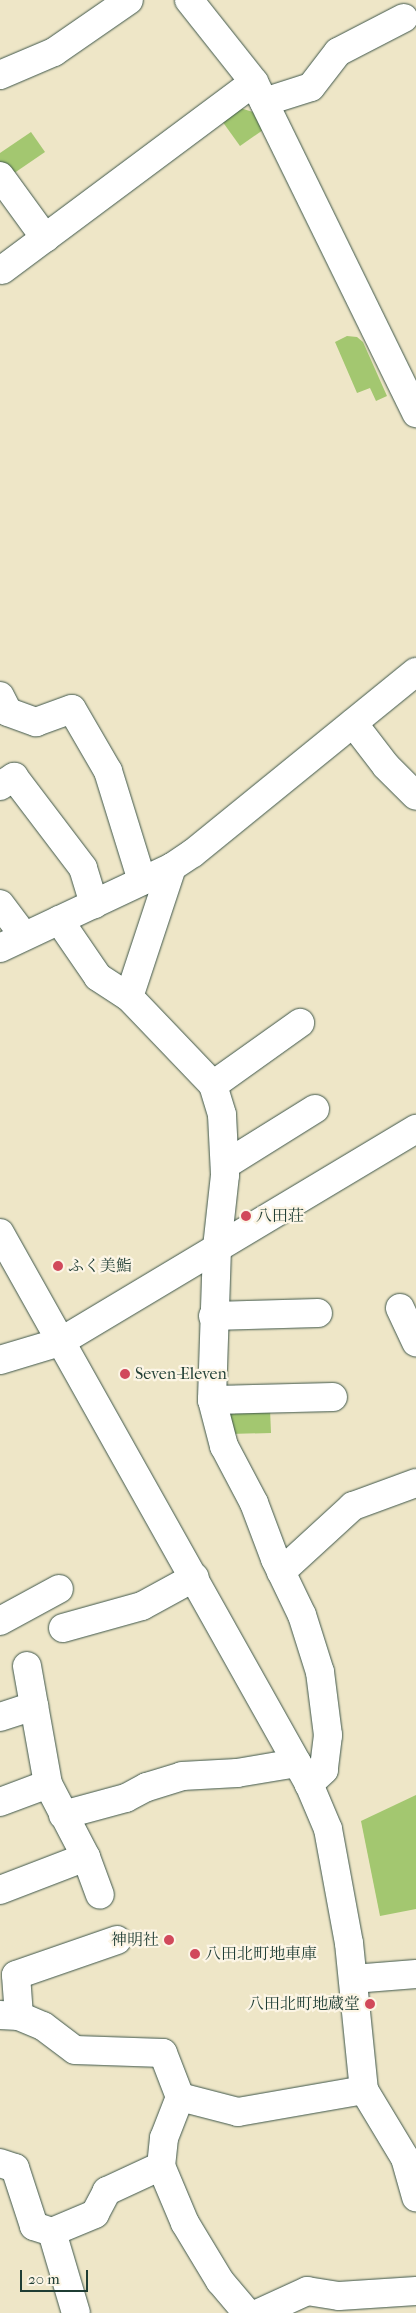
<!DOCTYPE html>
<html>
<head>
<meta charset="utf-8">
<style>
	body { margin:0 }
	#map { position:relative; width:416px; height:2313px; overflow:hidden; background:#eee6c7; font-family:"IM FELL French Canon","Noto Serif JP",serif }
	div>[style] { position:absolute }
	.green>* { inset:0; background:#a3c770 }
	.roads { filter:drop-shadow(0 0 1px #3e564a) drop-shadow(0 0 1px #3e564a) }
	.minor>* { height:28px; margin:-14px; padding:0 14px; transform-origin:14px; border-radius:14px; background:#fff }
	.dots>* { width:14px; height:14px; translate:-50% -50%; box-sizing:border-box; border:2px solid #fcf5e5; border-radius:50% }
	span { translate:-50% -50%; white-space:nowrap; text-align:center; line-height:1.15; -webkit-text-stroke:4.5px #fcf5e5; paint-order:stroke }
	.poi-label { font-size:16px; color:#1f3d34 }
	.left { translate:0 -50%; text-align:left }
	.right { translate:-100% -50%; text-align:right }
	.scale { position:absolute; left:20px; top:2270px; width:68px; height:22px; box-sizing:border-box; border:2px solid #1f3d34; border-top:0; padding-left:6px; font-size:15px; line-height:18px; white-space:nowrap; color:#1f3d34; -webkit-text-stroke:4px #fcf5e5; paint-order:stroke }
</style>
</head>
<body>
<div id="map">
	<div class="green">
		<i style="clip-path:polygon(240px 108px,253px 112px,263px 130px,240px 146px,222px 121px)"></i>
		<i style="clip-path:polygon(31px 132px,45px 152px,7px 178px,0 167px,0 153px)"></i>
		<i style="clip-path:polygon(347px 336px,357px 337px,363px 342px,387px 396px,376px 401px,370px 388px,357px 393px,335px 342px)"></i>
		<i style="clip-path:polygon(270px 1409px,271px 1433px,229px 1434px,225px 1420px,232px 1410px)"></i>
		<i style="clip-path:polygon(416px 1795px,416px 1909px,380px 1916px,361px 1821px)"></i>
	</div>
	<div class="roads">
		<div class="minor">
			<i style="left:189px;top:0;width:105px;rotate:51.6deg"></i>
			<i style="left:254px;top:82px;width:369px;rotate:63.9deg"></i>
			<i style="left:0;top:75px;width:59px;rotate:-23.1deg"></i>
			<i style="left:54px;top:52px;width:91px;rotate:-34.7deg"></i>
			<i style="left:264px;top:102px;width:49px;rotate:-17.7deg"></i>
			<i style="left:311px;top:87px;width:44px;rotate:-52.4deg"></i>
			<i style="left:338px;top:52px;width:74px;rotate:-27.3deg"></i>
			<i style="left:0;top:176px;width:77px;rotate:54deg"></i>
			<i style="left:2px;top:270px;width:314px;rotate:-36.7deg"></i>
			<i style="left:0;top:696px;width:18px;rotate:63deg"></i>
			<i style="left:8px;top:712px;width:30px;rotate:20deg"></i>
			<i style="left:36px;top:722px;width:38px;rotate:-20deg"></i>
			<i style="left:72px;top:709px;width:72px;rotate:59.9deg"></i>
			<i style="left:108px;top:771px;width:115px;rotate:72.8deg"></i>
			<i style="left:353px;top:723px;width:54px;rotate:52.5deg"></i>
			<i style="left:386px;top:766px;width:42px;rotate:45deg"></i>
			<i style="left:0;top:786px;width:17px;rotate:-33deg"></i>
			<i style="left:14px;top:777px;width:114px;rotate:52.8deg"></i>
			<i style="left:83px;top:868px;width:38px;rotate:73deg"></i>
			<i style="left:172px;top:867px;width:137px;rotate:108.3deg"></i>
			<i style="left:129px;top:997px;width:122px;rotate:46.3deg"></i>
			<i style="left:213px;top:1085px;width:31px;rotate:73deg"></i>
			<i style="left:222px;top:1115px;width:60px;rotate:87.1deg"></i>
			<i style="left:225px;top:1175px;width:73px;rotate:96.3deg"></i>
			<i style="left:217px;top:1248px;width:152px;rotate:91.9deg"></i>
			<i style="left:212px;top:1400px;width:48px;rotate:75.4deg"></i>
			<i style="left:224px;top:1446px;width:64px;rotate:62.2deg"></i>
			<i style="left:254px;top:1503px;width:60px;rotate:69.4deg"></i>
			<i style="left:275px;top:1559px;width:62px;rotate:64.3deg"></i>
			<i style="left:302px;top:1615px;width:60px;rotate:72.5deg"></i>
			<i style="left:320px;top:1672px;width:64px;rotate:82.8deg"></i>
			<i style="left:328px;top:1735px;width:35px;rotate:97deg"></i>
			<i style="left:324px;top:1770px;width:21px;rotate:137deg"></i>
			<i style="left:0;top:904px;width:40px;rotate:53deg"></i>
			<i style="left:59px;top:920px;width:69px;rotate:55.6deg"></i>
			<i style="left:98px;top:977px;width:37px;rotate:33deg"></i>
			<i style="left:0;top:948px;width:190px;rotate:-25.2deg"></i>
			<i style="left:172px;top:867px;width:25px;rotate:-34deg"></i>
			<i style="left:193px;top:853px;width:287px;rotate:-39.1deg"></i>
			<i style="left:213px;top:1085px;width:107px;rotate:-35.5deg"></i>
			<i style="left:225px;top:1165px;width:106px;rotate:-31.9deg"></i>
			<i style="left:0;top:1233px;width:632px;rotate:60.72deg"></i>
			<i style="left:309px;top:1784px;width:49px;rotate:67.1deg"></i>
			<i style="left:328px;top:1829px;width:116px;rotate:79.6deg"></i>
			<i style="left:349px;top:1943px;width:148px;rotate:84.2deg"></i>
			<i style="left:364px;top:2090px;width:79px;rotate:58.9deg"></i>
			<i style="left:405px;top:2158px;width:41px;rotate:74.2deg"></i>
			<i style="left:400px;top:1308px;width:38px;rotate:65deg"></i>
			<i style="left:213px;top:1316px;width:105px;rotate:-1.6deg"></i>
			<i style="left:0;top:1360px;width:63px;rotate:-16.7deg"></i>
			<i style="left:60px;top:1342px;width:415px;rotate:-30.9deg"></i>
			<i style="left:212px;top:1400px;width:121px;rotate:-1.4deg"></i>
			<i style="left:281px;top:1572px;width:98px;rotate:-42.5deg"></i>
			<i style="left:353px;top:1506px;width:67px;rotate:-20.1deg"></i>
			<i style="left:0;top:1621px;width:67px;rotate:-28.5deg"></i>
			<i style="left:63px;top:1628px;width:82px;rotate:-15.6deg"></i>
			<i style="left:142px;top:1606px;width:60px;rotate:-28.7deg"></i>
			<i style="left:27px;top:1666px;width:120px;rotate:79.9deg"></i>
			<i style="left:48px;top:1784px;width:82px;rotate:62.5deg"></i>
			<i style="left:86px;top:1857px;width:40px;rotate:69.8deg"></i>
			<i style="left:0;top:1717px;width:36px;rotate:-18deg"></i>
			<i style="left:0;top:1802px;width:51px;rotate:-20.6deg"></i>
			<i style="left:63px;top:1815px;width:65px;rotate:-15.1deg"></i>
			<i style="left:126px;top:1798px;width:24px;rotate:-28deg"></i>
			<i style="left:147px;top:1787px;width:37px;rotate:-17deg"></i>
			<i style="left:182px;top:1776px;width:55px;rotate:-3.1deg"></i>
			<i style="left:237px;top:1773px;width:61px;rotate:-9.5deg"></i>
			<i style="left:0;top:1890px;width:92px;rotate:-21deg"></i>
			<i style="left:353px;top:1979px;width:63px;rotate:-4.5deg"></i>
			<i style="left:0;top:2015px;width:19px;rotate:3deg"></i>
			<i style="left:19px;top:2016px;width:26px;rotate:23deg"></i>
			<i style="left:43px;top:2026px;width:40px;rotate:37deg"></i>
			<i style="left:75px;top:2050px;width:88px;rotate:2deg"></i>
			<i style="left:163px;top:2053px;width:47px;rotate:68.9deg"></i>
			<i style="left:180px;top:2097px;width:44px;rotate:111.3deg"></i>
			<i style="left:164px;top:2138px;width:28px;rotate:96deg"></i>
			<i style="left:161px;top:2166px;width:60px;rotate:155.2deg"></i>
			<i style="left:107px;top:2191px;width:26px;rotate:118deg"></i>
			<i style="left:95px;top:2214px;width:47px;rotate:157.3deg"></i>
			<i style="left:52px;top:2232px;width:19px;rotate:-162deg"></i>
			<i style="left:34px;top:2226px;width:61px;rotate:-108.1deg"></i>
			<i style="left:15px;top:2168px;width:16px;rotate:-162deg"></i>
			<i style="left:19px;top:2016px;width:41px;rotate:-94.2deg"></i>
			<i style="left:16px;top:1975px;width:107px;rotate:-19.1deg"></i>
			<i style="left:180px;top:2097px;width:60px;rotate:14.5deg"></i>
			<i style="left:238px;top:2112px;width:128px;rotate:-9.9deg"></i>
			<i style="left:161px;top:2166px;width:62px;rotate:67.2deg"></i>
			<i style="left:185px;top:2223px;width:68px;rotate:58.9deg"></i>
			<i style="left:220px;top:2281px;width:42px;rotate:49.8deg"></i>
			<i style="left:52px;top:2232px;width:84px;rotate:73.5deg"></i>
			<i style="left:259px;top:2313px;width:53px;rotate:-24.6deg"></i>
			<i style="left:307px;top:2291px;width:32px;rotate:9deg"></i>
			<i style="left:339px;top:2296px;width:77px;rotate:-3.7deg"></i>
		</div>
	</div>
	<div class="dots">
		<i style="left:246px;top:1216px;background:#d1495b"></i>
		<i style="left:58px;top:1266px;background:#d1495b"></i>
		<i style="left:125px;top:1374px;background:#d1495b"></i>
		<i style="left:169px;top:1940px;background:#d1495b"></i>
		<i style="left:195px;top:1954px;background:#d1495b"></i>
		<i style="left:370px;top:2004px;background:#d1495b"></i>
	</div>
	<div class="poi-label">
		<span class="left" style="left:256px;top:1216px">八田荘</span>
		<span class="left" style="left:68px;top:1266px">ふく美鮨</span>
		<span class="left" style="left:135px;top:1374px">Seven-Eleven</span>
		<span class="right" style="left:159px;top:1940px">神明社</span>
		<span class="left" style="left:205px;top:1954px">八田北町地車庫</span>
		<span class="right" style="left:360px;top:2004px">八田北町地蔵堂</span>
	</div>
	<div class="scale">20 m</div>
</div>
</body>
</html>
